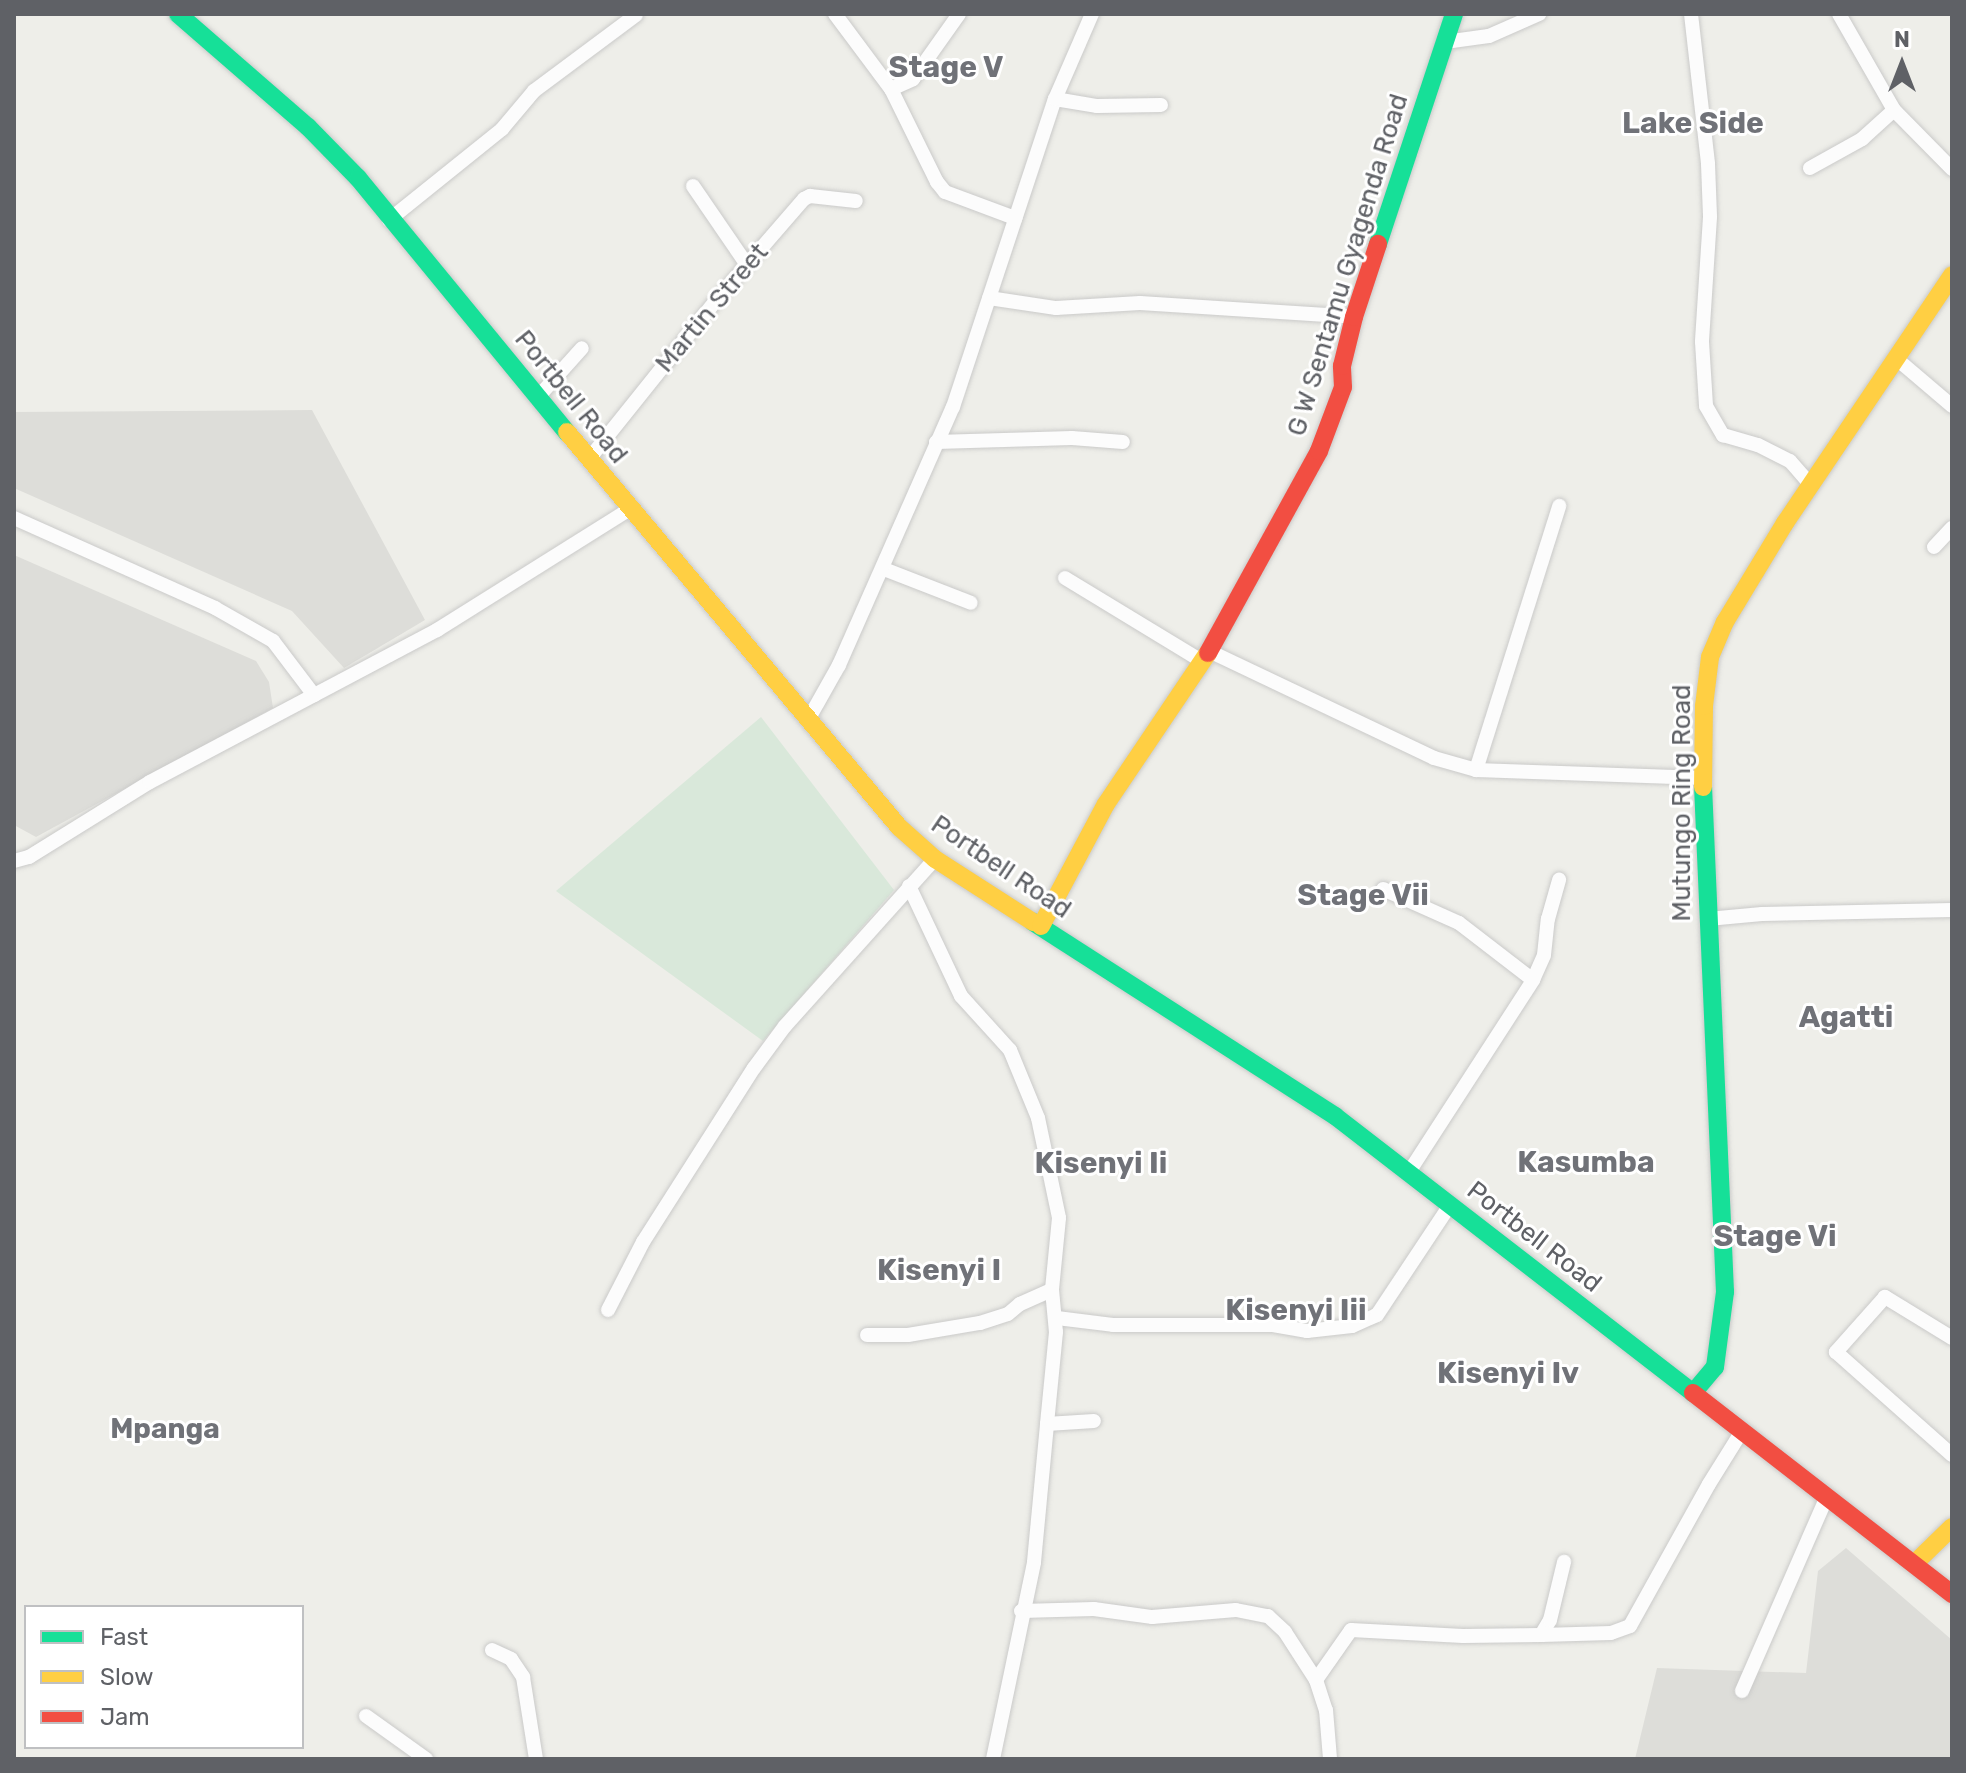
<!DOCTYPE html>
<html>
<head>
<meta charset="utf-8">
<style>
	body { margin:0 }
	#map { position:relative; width:1966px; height:1773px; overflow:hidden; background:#eeeee9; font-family:Rubik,sans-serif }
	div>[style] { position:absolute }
	.industrial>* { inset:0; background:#ddddd9 }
	.green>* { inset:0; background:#d9e8da }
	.roads { filter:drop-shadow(0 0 2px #cacac9) drop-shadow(0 0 2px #cacac9) }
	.street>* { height:14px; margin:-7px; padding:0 7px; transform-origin:7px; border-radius:7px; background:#fcfcfc }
	.fast>* { height:18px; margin:-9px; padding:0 9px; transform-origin:9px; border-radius:9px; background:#16e098 }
	.slow>* { height:18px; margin:-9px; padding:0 9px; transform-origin:9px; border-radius:9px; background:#ffcf43 }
	.jam>* { height:18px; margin:-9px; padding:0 9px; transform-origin:9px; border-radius:9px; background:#f24e42 }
	span { translate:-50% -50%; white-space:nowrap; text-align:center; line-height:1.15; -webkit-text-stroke:6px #fff; paint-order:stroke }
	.street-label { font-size:26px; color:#5f6166 }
	.neighbourhood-label { font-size:28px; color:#707278; font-weight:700 }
	.quarter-label { font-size:30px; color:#707278; font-weight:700 }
	.frame { position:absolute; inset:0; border:16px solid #5f6166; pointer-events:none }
	.legend { position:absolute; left:24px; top:1605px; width:280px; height:144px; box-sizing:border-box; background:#fff; border:2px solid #bfc0c2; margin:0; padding:10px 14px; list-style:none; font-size:24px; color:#5f6166 }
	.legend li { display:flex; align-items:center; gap:16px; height:40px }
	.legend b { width:40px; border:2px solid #bfc0c2 }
	.north { position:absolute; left:1862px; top:24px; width:80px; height:80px; -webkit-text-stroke:6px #fff; paint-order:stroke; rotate:0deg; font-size:22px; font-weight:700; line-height:32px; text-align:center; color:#5f6166 }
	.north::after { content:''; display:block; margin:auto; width:28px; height:36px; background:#5f6166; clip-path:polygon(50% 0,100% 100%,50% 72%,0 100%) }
</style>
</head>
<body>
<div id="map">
	<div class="industrial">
		<i style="clip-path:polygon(312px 410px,425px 620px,344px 668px,292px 611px,14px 488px,14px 412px)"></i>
		<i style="clip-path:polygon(14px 555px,256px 661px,269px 682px,273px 708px,36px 837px,14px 825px)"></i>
		<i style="clip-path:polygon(1846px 1548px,1952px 1640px,1952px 1759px,1635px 1759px,1657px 1668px,1806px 1673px,1818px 1571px)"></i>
	</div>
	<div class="green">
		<i style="clip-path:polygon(761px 717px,894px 890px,763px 1041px,556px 891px)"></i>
	</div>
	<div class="roads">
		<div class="street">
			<i style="left:835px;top:14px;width:94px;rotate:53.3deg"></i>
			<i style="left:891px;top:89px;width:104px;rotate:63.7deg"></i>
			<i style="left:937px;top:182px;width:13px;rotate:51deg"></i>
			<i style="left:945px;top:192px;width:75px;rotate:20.4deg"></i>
			<i style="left:1691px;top:14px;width:151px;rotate:83.5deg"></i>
			<i style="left:1708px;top:164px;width:53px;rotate:87.8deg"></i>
			<i style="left:1710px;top:217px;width:125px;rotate:93.7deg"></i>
			<i style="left:1702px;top:342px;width:64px;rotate:86.4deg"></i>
			<i style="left:1706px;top:406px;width:34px;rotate:60deg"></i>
			<i style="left:1723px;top:435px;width:36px;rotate:16deg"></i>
			<i style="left:1758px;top:445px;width:36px;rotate:27deg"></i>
			<i style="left:1790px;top:461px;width:33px;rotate:49deg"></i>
			<i style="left:1839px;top:14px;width:111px;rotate:60.2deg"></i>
			<i style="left:1894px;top:110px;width:83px;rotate:45.5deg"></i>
			<i style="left:1445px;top:42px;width:44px;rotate:-7.8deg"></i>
			<i style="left:1489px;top:36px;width:55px;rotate:-23.7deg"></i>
			<i style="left:891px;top:89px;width:24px;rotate:-24deg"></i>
			<i style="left:913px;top:79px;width:80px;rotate:-54.7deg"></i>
			<i style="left:1055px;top:99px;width:43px;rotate:9.5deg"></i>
			<i style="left:1097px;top:106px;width:64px;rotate:-0.9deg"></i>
			<i style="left:1810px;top:168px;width:60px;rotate:-29.1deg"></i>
			<i style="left:1862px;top:139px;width:43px;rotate:-42.2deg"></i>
			<i style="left:693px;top:186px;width:96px;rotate:55.6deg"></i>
			<i style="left:389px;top:220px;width:145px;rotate:-38.8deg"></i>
			<i style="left:502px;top:129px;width:50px;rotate:-49.9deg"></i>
			<i style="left:534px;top:91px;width:127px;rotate:-36.7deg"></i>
			<i style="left:989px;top:298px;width:68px;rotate:8.5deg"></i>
			<i style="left:1056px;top:308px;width:84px;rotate:-3.4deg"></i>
			<i style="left:1140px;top:303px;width:214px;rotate:3.7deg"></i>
			<i style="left:1898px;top:360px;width:71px;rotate:40.4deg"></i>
			<i style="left:539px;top:396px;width:64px;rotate:-48.1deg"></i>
			<i style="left:936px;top:442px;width:136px;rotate:-1.7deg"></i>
			<i style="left:1072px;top:438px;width:51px;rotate:4.5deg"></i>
			<i style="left:589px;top:459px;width:208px;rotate:-51.3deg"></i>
			<i style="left:719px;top:297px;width:130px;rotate:-49.1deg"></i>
			<i style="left:804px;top:199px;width:7px;rotate:-27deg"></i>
			<i style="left:810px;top:196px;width:46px;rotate:6.2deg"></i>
			<i style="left:14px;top:518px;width:220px;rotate:24.1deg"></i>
			<i style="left:215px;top:608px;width:67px;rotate:29.6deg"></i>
			<i style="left:273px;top:641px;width:68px;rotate:52.8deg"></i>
			<i style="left:1934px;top:547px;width:26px;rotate:-47deg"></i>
			<i style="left:884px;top:569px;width:93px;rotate:21.3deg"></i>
			<i style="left:1065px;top:578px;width:162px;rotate:31.3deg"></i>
			<i style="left:1209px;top:651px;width:249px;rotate:25.4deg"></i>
			<i style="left:1434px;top:758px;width:44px;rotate:15.9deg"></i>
			<i style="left:1476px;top:770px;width:227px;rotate:2deg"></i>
			<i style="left:808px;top:720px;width:63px;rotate:-60.6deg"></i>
			<i style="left:839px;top:665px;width:282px;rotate:-66.2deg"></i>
			<i style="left:953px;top:407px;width:324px;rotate:-71.7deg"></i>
			<i style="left:1055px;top:99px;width:93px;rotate:-66.5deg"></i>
			<i style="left:1476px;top:770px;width:277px;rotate:-72.5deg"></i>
			<i style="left:14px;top:861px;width:16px;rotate:-15deg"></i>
			<i style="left:29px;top:857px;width:142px;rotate:-31.8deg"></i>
			<i style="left:150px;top:782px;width:325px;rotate:-27.9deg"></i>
			<i style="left:437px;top:630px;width:228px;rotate:-32.1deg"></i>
			<i style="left:909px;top:886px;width:122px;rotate:64.7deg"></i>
			<i style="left:961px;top:996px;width:73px;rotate:47.8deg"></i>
			<i style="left:1010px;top:1050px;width:74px;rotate:67.6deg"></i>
			<i style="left:1038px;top:1118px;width:102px;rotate:78.1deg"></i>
			<i style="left:1059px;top:1218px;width:72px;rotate:95.6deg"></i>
			<i style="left:1052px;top:1290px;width:42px;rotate:84.6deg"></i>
			<i style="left:1056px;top:1332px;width:92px;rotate:95.6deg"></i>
			<i style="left:1047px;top:1424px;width:47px;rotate:-3.7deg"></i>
			<i style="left:1383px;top:889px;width:83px;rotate:24.1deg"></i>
			<i style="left:1459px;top:923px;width:93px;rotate:37.6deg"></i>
			<i style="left:1708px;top:919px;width:54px;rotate:-5.3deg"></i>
			<i style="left:1762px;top:914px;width:190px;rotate:-1.2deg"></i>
			<i style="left:1409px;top:1172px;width:229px;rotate:-57.1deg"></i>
			<i style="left:1533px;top:980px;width:27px;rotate:-66deg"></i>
			<i style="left:1544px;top:955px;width:36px;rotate:-84deg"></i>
			<i style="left:1548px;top:919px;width:41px;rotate:-74.2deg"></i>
			<i style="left:608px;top:1310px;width:76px;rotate:-62.8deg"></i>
			<i style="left:643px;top:1242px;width:206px;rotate:-57.5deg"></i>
			<i style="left:754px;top:1068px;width:52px;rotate:-53.6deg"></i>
			<i style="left:785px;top:1026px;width:224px;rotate:-48.1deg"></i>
			<i style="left:1057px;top:1318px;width:56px;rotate:7.1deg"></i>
			<i style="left:1113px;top:1325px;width:160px"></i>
			<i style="left:1273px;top:1325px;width:35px;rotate:10deg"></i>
			<i style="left:1307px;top:1331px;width:45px;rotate:-6.3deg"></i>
			<i style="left:1352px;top:1326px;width:27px;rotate:-24deg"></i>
			<i style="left:1377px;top:1315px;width:132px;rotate:-56.4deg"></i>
			<i style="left:867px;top:1335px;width:41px"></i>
			<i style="left:908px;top:1335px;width:73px;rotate:-9.5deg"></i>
			<i style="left:980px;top:1323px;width:29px;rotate:-18deg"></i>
			<i style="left:1008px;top:1314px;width:16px;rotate:-40deg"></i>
			<i style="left:1020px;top:1304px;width:35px;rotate:-24deg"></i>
			<i style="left:1952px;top:1338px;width:79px;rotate:-148.5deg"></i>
			<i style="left:1885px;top:1297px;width:74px;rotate:131.7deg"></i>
			<i style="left:1836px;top:1352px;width:155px;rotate:41.6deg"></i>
			<i style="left:1021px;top:1611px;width:73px;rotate:-1.6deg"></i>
			<i style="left:1094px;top:1609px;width:59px;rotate:7.9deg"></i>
			<i style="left:1152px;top:1617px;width:84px;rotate:-4.8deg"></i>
			<i style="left:1236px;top:1610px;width:33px;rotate:11deg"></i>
			<i style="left:1268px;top:1616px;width:23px;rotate:43deg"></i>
			<i style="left:1285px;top:1632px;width:57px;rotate:57.1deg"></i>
			<i style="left:1316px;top:1680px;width:32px;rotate:72deg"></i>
			<i style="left:1326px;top:1710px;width:49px;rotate:85.3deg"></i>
			<i style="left:1541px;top:1635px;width:70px;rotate:-1.6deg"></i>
			<i style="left:1611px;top:1633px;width:20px;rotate:-20deg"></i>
			<i style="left:1630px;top:1626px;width:162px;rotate:-60.9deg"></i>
			<i style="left:1709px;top:1484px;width:62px;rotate:-58.1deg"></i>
			<i style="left:492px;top:1650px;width:21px;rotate:25deg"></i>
			<i style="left:511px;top:1659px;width:22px;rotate:56deg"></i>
			<i style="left:523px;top:1677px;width:83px;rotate:81deg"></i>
			<i style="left:1316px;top:1680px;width:61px;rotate:-55deg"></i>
			<i style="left:1351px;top:1630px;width:112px;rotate:3.1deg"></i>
			<i style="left:1463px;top:1636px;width:78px;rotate:-0.7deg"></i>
			<i style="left:1541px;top:1635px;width:17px;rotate:-59deg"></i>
			<i style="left:1550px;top:1620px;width:60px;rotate:-76.4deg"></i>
			<i style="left:1742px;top:1691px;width:213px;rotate:-66.4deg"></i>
			<i style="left:366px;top:1716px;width:74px;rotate:35.6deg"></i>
			<i style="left:993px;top:1759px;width:201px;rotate:-78.2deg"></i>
			<i style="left:1034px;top:1562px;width:139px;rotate:-84.6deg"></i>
		</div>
		<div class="fast">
			<i style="left:178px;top:14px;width:172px;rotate:41deg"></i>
			<i style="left:308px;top:127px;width:71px;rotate:45.6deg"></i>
			<i style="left:358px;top:178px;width:329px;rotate:50.6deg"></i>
			<i style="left:1378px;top:244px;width:242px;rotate:-71.7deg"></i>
			<i style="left:1033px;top:922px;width:359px;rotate:32.7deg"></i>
			<i style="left:1335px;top:1116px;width:453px;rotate:37.7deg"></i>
			<i style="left:1693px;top:1393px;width:34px;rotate:-50deg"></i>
			<i style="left:1715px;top:1367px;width:76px;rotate:-82.4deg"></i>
			<i style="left:1725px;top:1292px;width:505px;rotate:-92.49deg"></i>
		</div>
		<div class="slow">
			<i style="left:567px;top:432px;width:516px;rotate:49.95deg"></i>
			<i style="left:899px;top:827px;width:48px;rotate:41.6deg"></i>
			<i style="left:935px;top:859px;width:117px;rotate:32.7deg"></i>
			<i style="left:1703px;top:787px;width:81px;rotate:-89.3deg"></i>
			<i style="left:1704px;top:706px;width:49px;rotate:-83deg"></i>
			<i style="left:1710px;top:657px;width:38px;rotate:-67deg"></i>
			<i style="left:1725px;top:622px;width:116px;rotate:-58.8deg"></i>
			<i style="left:1785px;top:523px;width:299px;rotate:-56deg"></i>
			<i style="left:1041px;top:926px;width:138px;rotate:-62deg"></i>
			<i style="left:1106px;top:804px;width:182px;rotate:-56deg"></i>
			<i style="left:1914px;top:1564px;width:53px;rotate:-44.2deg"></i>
		</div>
		<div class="jam">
			<i style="left:1208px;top:653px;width:230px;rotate:-61.2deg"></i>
			<i style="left:1319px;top:451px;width:68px;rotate:-69.4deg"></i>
			<i style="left:1343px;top:387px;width:21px;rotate:-93deg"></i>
			<i style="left:1342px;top:366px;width:50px;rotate:-76.2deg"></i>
			<i style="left:1354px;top:317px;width:77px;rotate:-71.8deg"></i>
			<i style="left:1693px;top:1393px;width:328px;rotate:37.8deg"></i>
		</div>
	</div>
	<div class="street-label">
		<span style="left:1348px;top:265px;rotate:-73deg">G W Sentamu Gyagenda Road</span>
		<span style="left:712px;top:308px;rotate:-50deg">Martin Street</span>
		<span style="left:571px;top:397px;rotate:51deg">Portbell Road</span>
		<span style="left:1682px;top:803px;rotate:-90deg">Mutungo Ring Road</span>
		<span style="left:1001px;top:867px;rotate:34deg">Portbell Road</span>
		<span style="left:1534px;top:1237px;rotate:38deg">Portbell Road</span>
	</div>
	<div class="neighbourhood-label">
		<span style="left:165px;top:1429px">Mpanga</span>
	</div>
	<div class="quarter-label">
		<span style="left:946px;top:67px">Stage V</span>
		<span style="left:1693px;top:123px">Lake Side</span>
		<span style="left:1363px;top:895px">Stage Vii</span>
		<span style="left:1846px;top:1017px">Agatti</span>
		<span style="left:1586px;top:1162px">Kasumba</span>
		<span style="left:1101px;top:1163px">Kisenyi Ii</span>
		<span style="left:1775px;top:1236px">Stage Vi</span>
		<span style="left:939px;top:1270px">Kisenyi I</span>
		<span style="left:1296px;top:1310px">Kisenyi Iii</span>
		<span style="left:1508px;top:1373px">Kisenyi Iv</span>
	</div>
	<div class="frame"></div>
	<ul class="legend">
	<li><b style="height:10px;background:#16e098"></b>Fast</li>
	<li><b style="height:10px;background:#ffcf43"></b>Slow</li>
	<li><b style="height:10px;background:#f24e42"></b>Jam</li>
	</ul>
	<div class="north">N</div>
</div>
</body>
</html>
